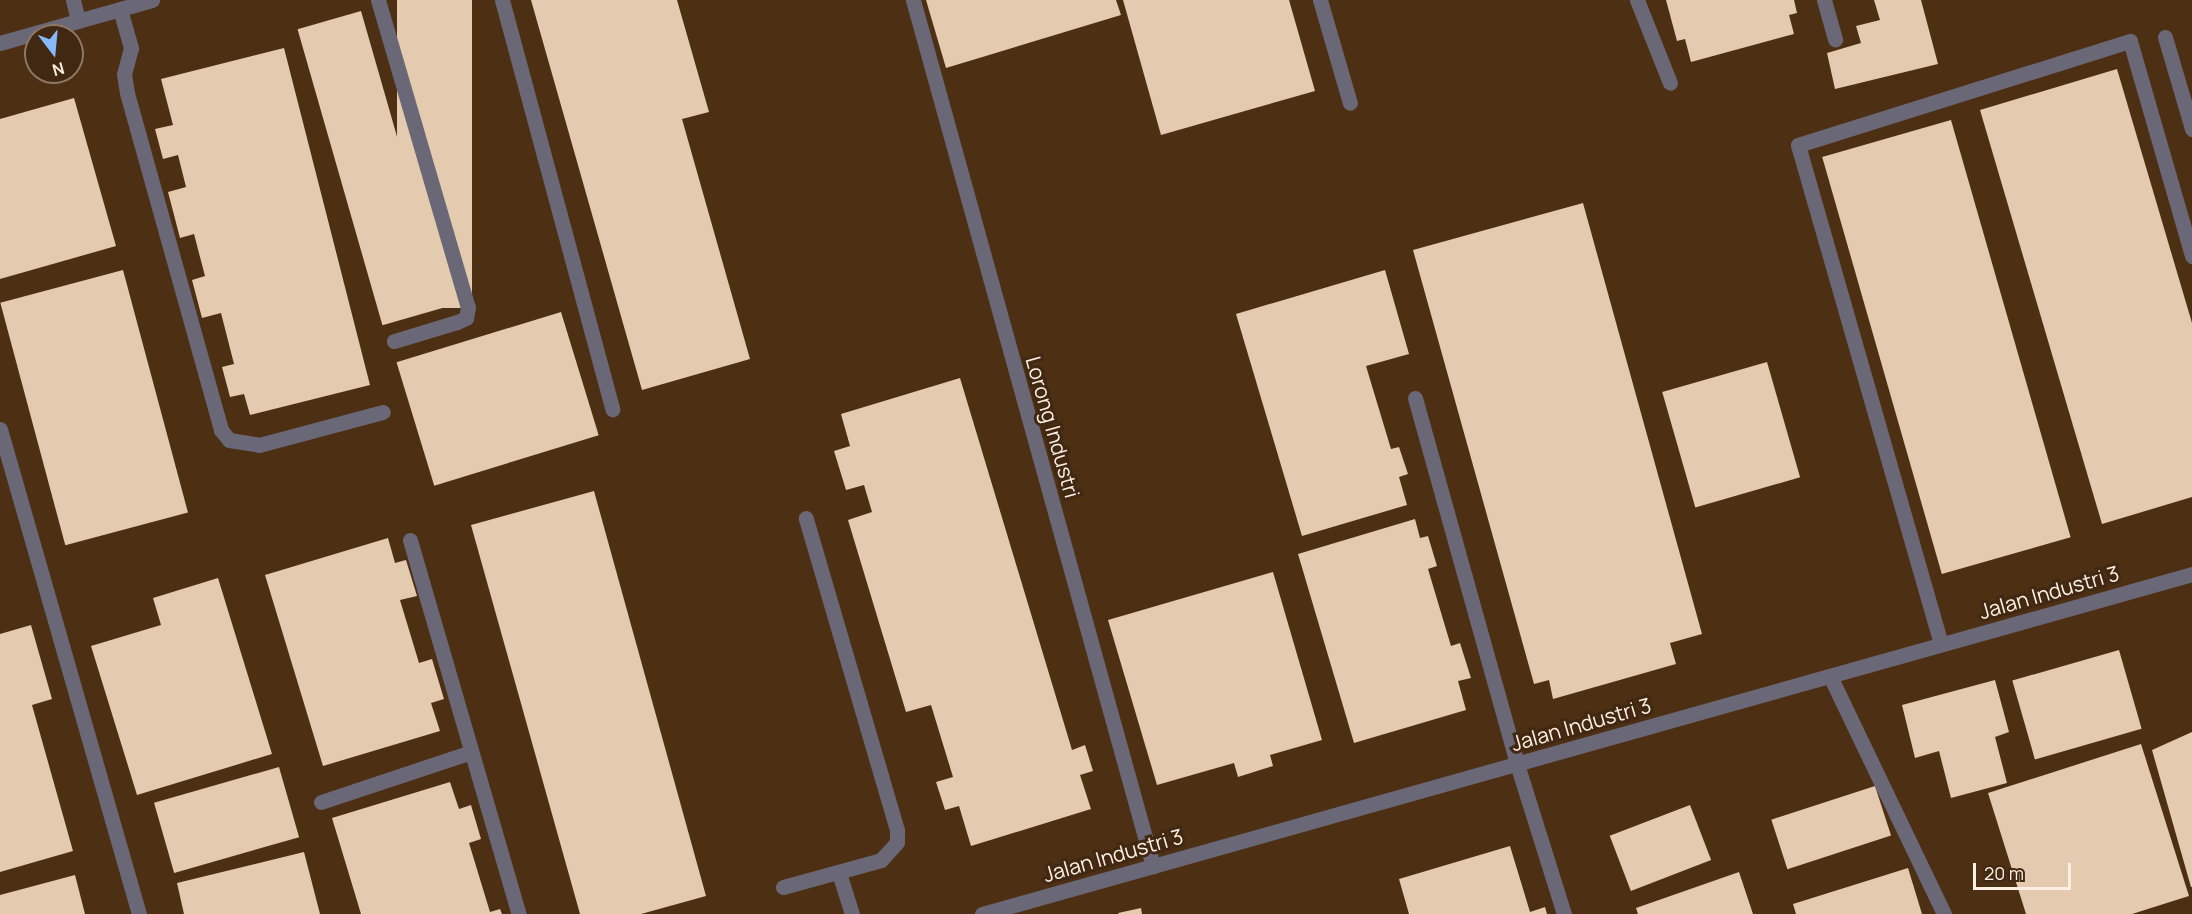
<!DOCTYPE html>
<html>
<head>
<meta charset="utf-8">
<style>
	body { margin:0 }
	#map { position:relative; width:2192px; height:914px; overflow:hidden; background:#402812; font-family:Manrope,sans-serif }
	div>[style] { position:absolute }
	.built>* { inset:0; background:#4d2f14 }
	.building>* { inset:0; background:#e4caae; transform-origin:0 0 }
	.lane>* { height:15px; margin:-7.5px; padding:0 7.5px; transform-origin:7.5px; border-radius:7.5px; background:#6a6776 }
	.street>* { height:15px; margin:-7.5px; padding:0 7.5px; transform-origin:7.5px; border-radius:7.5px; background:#6a6776 }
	span { translate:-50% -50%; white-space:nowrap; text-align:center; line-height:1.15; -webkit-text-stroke:6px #402812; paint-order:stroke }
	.street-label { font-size:21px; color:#ffefe2 }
	.north { position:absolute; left:24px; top:24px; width:60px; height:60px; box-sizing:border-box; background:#402812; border:2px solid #8c7865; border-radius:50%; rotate:164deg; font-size:16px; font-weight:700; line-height:24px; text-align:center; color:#ffefe2 }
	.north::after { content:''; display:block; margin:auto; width:21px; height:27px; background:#85bbfb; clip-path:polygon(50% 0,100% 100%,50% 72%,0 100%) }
	.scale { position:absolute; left:1973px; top:863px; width:98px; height:27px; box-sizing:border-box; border:3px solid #ffefe2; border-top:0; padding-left:8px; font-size:18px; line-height:21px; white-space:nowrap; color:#ffefe2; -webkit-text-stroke:4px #402812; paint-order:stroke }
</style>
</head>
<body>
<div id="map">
	<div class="built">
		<i style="clip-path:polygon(evenodd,0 0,2192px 0,2192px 914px,0 914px,0 0,36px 36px,72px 36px,72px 72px,36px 72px,36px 36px)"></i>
	</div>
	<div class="building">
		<i style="left:397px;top:0;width:75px;height:308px"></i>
		<i style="clip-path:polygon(531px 0,677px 0,709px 112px,682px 119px,750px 359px,642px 390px)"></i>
		<i style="clip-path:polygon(926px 0,1116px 0,1121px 15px,946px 68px)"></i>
		<i style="clip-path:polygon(1123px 0,1289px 0,1315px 91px,1161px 135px)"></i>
		<i style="clip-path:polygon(1666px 0,1794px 0,1797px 13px,1789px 15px,1794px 34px,1691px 62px,1685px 39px,1677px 41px)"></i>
		<i style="clip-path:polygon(1874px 0,1921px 0,1938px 64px,1835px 89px,1827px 53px,1861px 43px,1856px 26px,1880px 20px)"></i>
		<i style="left:361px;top:11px;width:308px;height:66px;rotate:74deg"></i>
		<i style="clip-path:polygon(284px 48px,370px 385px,250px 415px,244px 394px,230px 397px,222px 367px,234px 364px,221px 313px,202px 318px,192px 280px,205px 276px,194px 234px,180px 238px,168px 192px,186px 187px,178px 155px,163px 159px,155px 129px,173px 125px,161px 79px)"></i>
		<i style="clip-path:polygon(2117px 69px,2192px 323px,2192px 497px,2102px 524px,1980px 110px)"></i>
		<i style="clip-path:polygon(74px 98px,116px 246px,0 279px,0 119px)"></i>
		<i style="left:1951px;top:120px;width:434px;height:134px;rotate:74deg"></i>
		<i style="clip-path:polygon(1583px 203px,1702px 634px,1670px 643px,1676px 664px,1553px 699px,1549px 680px,1534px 684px,1413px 250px)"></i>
		<i style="left:123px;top:270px;width:251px;height:127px;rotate:75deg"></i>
		<i style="clip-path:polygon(1385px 270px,1409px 354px,1366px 366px,1391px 449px,1399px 447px,1408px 474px,1399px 477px,1407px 505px,1302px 536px,1236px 314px)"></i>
		<i style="left:561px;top:312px;width:129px;height:172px;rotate:73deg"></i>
		<i style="left:1767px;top:362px;width:120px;height:109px;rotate:74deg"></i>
		<i style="clip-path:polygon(960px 378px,1072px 750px,1085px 745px,1093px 771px,1080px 775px,1091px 809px,971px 846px,959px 806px,945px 810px,936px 782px,953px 777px,931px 705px,906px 712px,848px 520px,872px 512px,864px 485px,846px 490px,834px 451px,850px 446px,841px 414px)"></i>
		<i style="clip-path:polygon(594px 491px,706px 896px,641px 914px,580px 914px,471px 525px)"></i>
		<i style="clip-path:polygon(1415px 519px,1420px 538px,1428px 536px,1437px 566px,1428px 569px,1451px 646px,1460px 643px,1471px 678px,1458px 681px,1466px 710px,1354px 743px,1298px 554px)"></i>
		<i style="clip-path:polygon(388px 538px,395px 563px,406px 560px,417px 596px,400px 600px,419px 663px,432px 659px,444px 699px,431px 703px,440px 731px,323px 766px,265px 575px)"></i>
		<i style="clip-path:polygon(1273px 572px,1322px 740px,1270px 755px,1273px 766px,1238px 777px,1234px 763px,1157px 785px,1108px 620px)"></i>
		<i style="clip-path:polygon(218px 578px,272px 754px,137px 795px,91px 646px,161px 625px,153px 598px)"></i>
		<i style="clip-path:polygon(31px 625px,52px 699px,32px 705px,73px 851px,0 872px,0 634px)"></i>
		<i style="left:2119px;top:650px;width:82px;height:111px;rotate:74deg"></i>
		<i style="clip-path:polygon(1995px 680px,2009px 732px,1995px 737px,2007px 783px,1951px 798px,1939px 751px,1915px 758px,1902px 705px)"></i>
		<i style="clip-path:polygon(2192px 732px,2192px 887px,2191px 887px,2152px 750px)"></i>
		<i style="clip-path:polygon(2141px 744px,2189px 896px,2132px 914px,2026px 914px,1988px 793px)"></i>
		<i style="left:279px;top:767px;width:73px;height:130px;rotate:74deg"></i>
		<i style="clip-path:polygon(450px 782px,459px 809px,471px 805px,481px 839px,469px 843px,490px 912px,500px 909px,502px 914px,361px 914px,332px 818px)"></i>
		<i style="left:1875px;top:786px;width:52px;height:109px;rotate:72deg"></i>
		<i style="left:1690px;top:805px;width:59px;height:86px;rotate:69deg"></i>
		<i style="clip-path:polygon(1510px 846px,1530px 912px,1545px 907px,1547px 914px,1409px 914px,1399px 879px)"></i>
		<i style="clip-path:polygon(304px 852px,320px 914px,184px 914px,177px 883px)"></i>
		<i style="clip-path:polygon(1908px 868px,1922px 914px,1796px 914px,1793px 904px)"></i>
		<i style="clip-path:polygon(1739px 872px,1753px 914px,1638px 914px,1636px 908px)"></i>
		<i style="clip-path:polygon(75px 875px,85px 914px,0 914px,0 895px)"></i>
		<i style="clip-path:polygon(1141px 908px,1142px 914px,1119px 914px,1118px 913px)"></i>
	</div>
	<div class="lane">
		<i style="left:73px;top:0;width:21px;rotate:76deg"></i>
		<i style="left:378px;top:0;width:320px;rotate:73.7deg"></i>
		<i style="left:468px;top:307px;width:11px;rotate:100deg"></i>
		<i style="left:466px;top:318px;width:10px;rotate:156deg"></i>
		<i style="left:457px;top:322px;width:66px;rotate:163.2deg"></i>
		<i style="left:502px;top:0;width:424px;rotate:74.9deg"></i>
		<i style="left:1320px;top:0;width:107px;rotate:73.8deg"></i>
		<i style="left:1637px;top:0;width:89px;rotate:68.3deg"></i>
		<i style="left:1824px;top:0;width:41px;rotate:74.2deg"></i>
		<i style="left:120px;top:9px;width:41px;rotate:74.2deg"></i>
		<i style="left:131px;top:48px;width:27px;rotate:105deg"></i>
		<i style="left:124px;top:74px;width:19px;rotate:81deg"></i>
		<i style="left:127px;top:93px;width:350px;rotate:74.4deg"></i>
		<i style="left:221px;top:430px;width:13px;rotate:51deg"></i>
		<i style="left:229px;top:440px;width:30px;rotate:9deg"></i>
		<i style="left:259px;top:445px;width:128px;rotate:-14.9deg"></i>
		<i style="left:2165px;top:37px;width:96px;rotate:73.6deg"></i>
		<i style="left:1415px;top:398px;width:380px;rotate:74.4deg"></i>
		<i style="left:1517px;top:764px;width:157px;rotate:72.6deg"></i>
		<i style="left:0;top:429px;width:505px;rotate:74.01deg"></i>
		<i style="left:410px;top:540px;width:390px;rotate:73.8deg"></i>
		<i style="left:1941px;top:644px;width:519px;rotate:-105.99deg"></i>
		<i style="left:1798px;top:145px;width:348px;rotate:-17.4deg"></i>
		<i style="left:2130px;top:41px;width:224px;rotate:73.9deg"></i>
		<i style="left:1830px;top:676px;width:264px;rotate:64.4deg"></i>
		<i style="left:321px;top:802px;width:158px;rotate:-18.4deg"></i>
		<i style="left:839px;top:873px;width:43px;rotate:72.4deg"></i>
		<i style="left:783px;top:887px;width:102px;rotate:-15.4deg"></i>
		<i style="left:881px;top:860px;width:24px;rotate:-48deg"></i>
		<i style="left:897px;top:842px;width:12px;rotate:-90deg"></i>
		<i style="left:897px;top:830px;width:325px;rotate:-106.3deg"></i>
	</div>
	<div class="street">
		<i style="left:913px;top:0;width:899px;rotate:74.51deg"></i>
		<i style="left:0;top:43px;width:158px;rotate:-15.8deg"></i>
		<i style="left:982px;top:914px;width:1257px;rotate:-15.69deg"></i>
	</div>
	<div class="street-label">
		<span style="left:1053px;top:427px;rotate:74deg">Lorong Industri</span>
		<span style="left:2049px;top:592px;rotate:-16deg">Jalan Industri 3</span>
		<span style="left:1581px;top:724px;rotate:-16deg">Jalan Industri 3</span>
		<span style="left:1113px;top:855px;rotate:-16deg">Jalan Industri 3</span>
	</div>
	<div class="north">N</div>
	<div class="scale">20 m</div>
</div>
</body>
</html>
